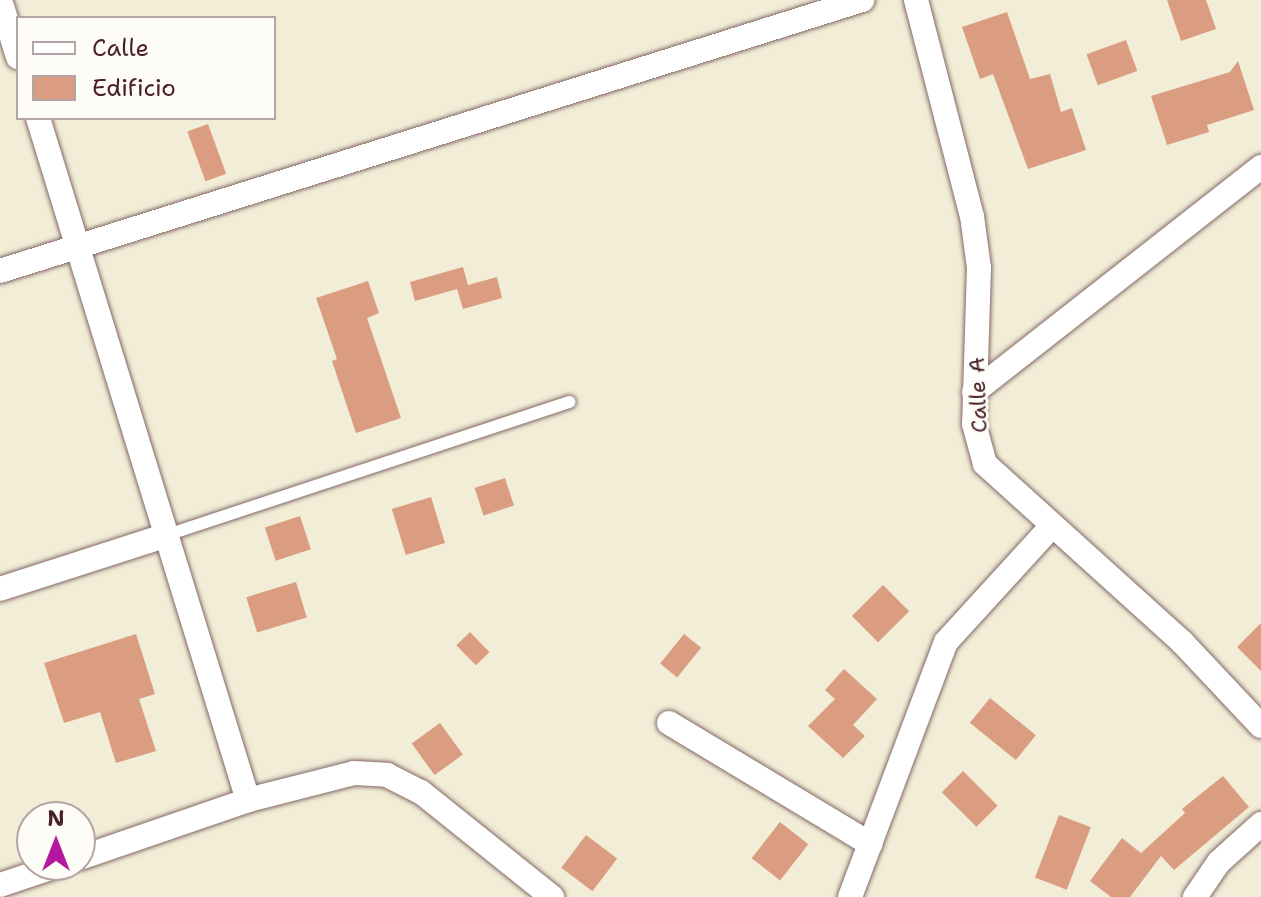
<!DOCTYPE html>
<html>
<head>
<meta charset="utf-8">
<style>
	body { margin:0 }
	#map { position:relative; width:1261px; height:897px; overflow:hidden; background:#f1edd6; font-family:"Shantell Sans",sans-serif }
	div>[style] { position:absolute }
	.building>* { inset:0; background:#db9d81; transform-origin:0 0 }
	.roads { filter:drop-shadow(0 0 2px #846767) drop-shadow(0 0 2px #846767) }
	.lane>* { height:12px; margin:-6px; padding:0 6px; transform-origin:6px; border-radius:6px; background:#fff }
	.street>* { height:24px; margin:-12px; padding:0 12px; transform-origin:12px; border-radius:12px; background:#fff }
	span { translate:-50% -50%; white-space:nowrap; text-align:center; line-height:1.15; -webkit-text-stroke:6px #fdfcf7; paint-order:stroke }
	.street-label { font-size:22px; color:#4a1f2b }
	.legend { position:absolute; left:16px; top:16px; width:260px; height:104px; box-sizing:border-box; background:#fdfcf7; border:2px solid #b5a4a5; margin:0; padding:10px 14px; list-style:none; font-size:24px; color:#4a1f2b }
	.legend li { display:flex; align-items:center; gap:16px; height:40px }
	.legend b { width:40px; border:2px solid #b5a4a5 }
	.north { position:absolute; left:16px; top:801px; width:80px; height:80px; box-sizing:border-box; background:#fdfcf7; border:2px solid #b5a4a5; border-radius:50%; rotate:0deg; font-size:22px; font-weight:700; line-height:32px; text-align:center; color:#4a1f2b }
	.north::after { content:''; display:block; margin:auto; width:28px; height:36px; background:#b5179e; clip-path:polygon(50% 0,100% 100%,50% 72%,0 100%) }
</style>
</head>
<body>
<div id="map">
	<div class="building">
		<i style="clip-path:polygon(1167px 0,1206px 0,1216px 29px,1181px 41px)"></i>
		<i style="clip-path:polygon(1007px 12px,1030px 79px,1050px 74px,1061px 112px,1072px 108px,1086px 150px,1028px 169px,993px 74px,980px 79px,962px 27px)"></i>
		<i style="left:1126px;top:40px;width:33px;height:42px;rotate:70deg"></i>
		<i style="clip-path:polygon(1238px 61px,1254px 110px,1207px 125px,1209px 132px,1167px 145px,1151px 96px,1230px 72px)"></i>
		<i style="left:208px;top:124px;width:53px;height:22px;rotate:70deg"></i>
		<i style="clip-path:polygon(463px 267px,468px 285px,497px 277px,502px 298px,463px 309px,457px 289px,415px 301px,410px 282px)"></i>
		<i style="clip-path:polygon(368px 281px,379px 313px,367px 318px,401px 418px,356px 433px,332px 361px,337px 359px,316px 298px)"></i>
		<i style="left:505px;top:478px;width:29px;height:32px;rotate:72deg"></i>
		<i style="left:431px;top:497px;width:48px;height:41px;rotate:73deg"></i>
		<i style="left:300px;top:516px;width:35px;height:37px;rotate:72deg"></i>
		<i style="left:296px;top:582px;width:37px;height:52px;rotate:73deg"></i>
		<i style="left:883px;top:585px;width:37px;height:44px;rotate:45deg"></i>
		<i style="clip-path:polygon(1261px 623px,1261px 671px,1237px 647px)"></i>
		<i style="left:470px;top:632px;width:28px;height:19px;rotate:46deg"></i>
		<i style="clip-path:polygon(136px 634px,155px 694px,139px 699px,156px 751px,116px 763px,100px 712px,64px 723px,44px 663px)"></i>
		<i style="left:684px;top:634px;width:22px;height:38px;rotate:39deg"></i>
		<i style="clip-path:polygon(844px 669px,877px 699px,853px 725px,865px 736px,843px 758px,808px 726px,835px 699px,825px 690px)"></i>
		<i style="left:990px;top:698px;width:59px;height:32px;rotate:39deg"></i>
		<i style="left:440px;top:723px;width:39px;height:35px;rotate:54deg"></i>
		<i style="left:963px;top:771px;width:49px;height:30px;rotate:45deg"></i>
		<i style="clip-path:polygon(1223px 776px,1249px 807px,1174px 870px,1161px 856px,1130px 897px,1111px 897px,1090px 881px,1122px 838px,1141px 853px,1185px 813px,1182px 809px)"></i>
		<i style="left:1059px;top:815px;width:34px;height:67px;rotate:21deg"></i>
		<i style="left:780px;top:822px;width:36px;height:46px;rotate:38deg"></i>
		<i style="left:586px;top:835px;width:39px;height:41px;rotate:37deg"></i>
	</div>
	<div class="roads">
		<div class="lane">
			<i style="left:167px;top:535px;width:424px;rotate:-18.3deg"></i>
		</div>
		<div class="street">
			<i style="left:0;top:0;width:60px;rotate:72.5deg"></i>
			<i style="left:916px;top:0;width:223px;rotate:75.5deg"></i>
			<i style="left:972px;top:216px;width:52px;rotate:82.3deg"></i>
			<i style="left:979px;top:268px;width:156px;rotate:91.8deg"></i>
			<i style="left:974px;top:424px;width:41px;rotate:74.6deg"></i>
			<i style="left:985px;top:464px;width:266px;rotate:42.1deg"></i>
			<i style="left:1182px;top:642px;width:115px;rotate:46.8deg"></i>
			<i style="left:38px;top:118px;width:714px;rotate:72.89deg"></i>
			<i style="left:0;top:271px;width:904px;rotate:-17.45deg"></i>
			<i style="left:974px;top:392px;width:365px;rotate:-38.1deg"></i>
			<i style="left:0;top:589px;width:176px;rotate:-17.9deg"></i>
			<i style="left:669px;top:723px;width:235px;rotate:31deg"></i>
			<i style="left:80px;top:858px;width:178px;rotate:-19deg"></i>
			<i style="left:248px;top:800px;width:109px;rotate:-14.3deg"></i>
			<i style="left:354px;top:773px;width:33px;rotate:3deg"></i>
			<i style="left:387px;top:775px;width:38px;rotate:27deg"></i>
			<i style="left:421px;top:792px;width:168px;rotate:38.7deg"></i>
			<i style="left:0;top:885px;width:62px;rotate:-18.7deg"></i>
			<i style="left:850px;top:897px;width:272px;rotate:-69.4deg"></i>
			<i style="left:946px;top:642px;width:156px;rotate:-47.6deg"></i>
			<i style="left:1195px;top:897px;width:42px;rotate:-55.6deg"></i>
			<i style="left:1219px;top:862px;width:57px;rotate:-42.1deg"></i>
		</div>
	</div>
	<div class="street-label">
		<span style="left:978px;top:395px;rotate:-92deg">Calle A</span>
	</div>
	<ul class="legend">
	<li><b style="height:10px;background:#fff"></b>Calle</li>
	<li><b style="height:22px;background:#db9d81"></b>Edificio</li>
	</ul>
	<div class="north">N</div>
</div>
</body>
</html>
